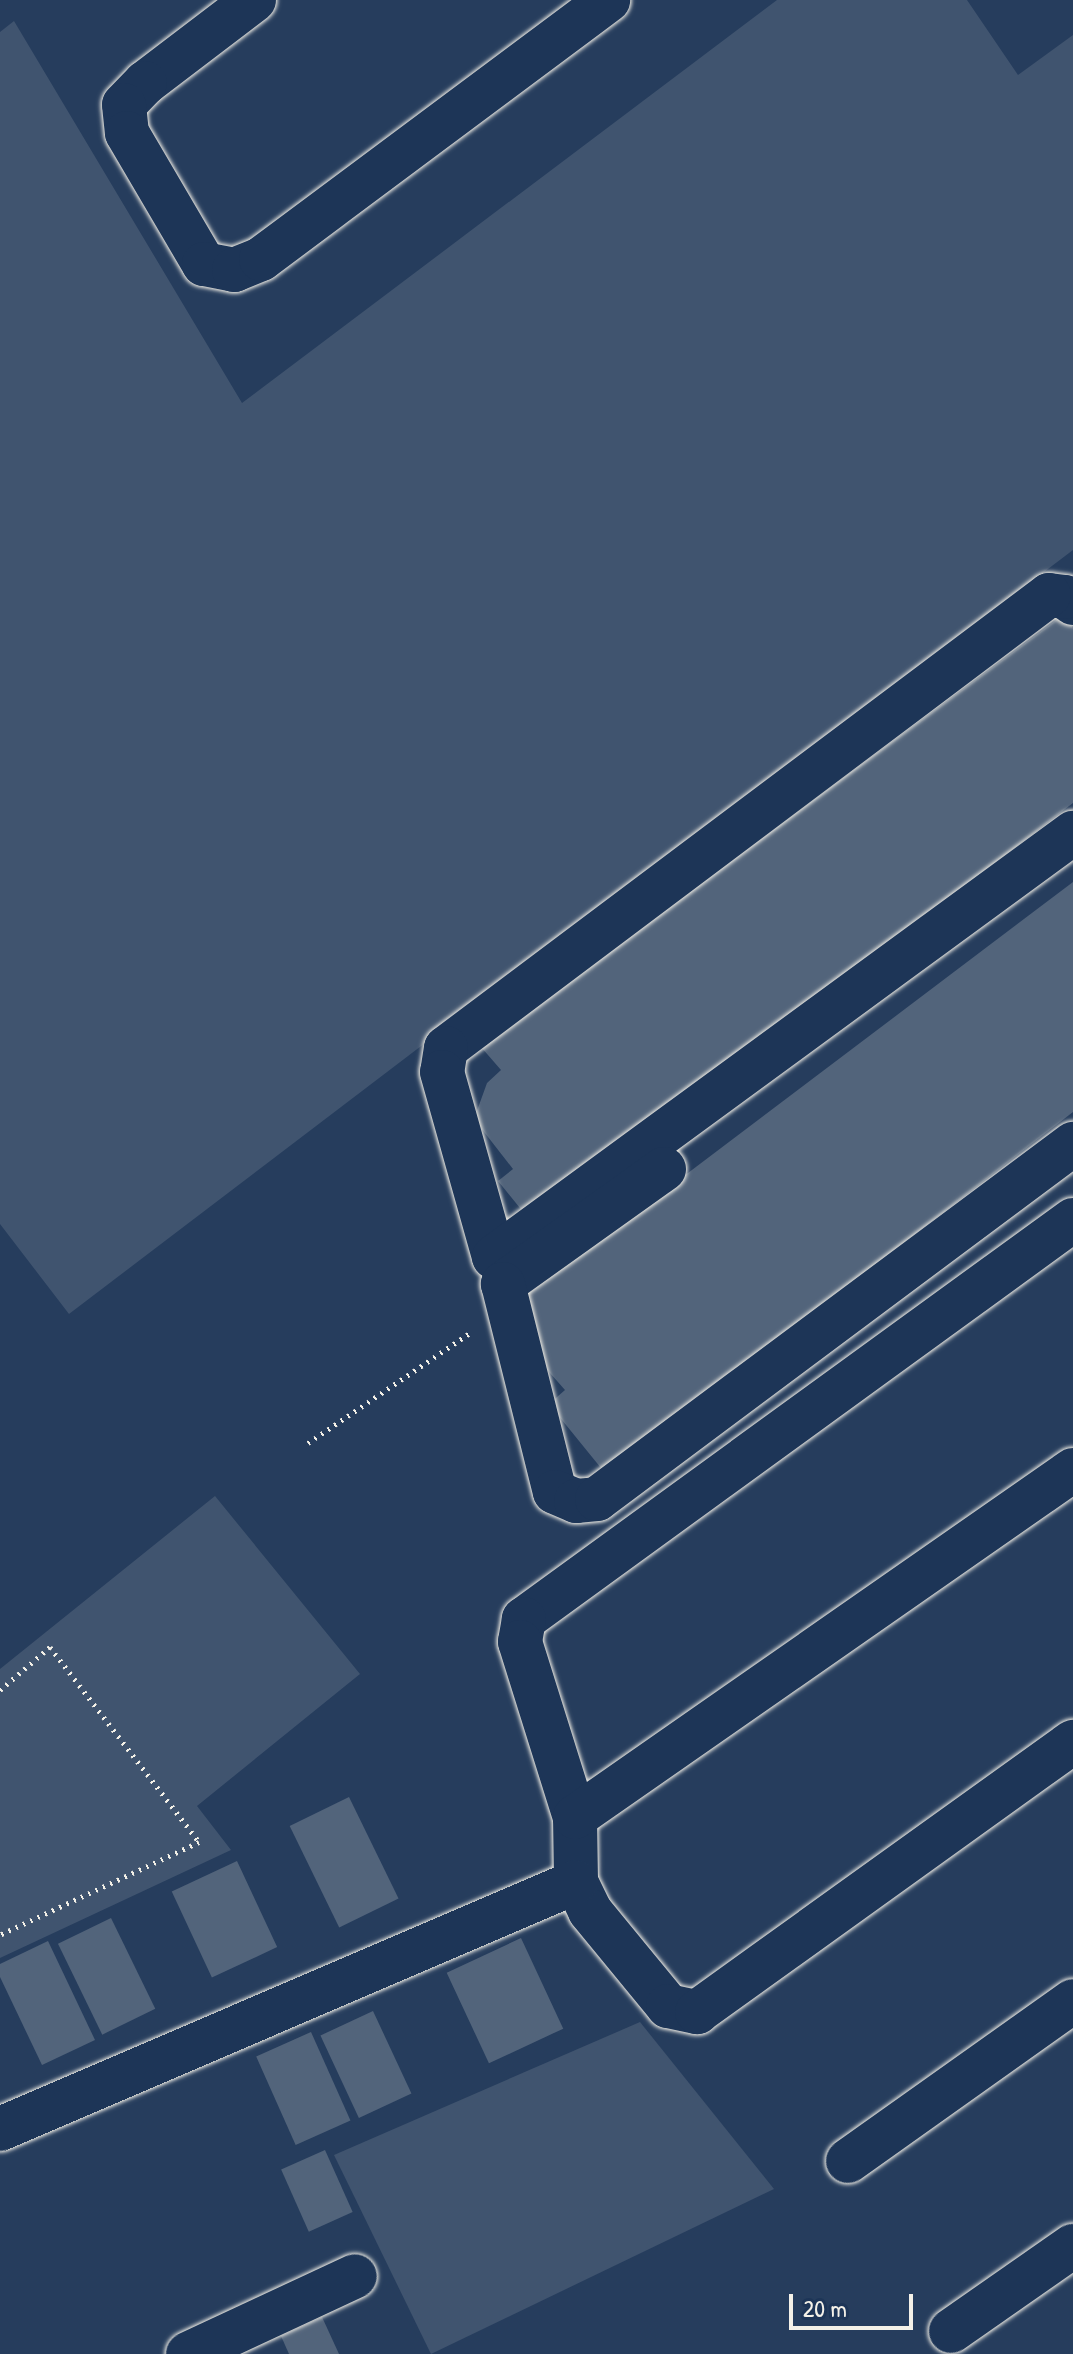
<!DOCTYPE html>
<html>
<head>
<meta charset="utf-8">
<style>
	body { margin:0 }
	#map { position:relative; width:1073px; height:2354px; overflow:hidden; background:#263d5d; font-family:"Patrick Hand",sans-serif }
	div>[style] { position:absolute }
	.green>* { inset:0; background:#40546f }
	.building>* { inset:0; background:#52647b; transform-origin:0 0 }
	.path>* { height:5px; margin-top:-2.5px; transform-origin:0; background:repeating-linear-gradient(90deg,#f4f1e8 0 2px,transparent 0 8px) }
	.roads { filter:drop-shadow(0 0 2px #f4f1e8) drop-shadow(0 0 2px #f4f1e8) }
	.street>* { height:44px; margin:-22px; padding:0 22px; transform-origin:22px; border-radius:22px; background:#1d3557 }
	span { translate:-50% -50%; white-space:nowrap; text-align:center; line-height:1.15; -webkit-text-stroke:7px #1d3557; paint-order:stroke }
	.scale { position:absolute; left:789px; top:2294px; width:124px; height:36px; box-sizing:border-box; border:4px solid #f4f1e8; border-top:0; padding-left:10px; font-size:24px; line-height:28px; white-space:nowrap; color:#f4f1e8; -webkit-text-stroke:6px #1d3557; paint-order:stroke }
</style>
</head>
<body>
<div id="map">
	<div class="green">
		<i style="clip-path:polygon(777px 0,967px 0,1018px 75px,1073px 35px,1073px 550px,69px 1314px,0 1224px,0 32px,14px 21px,242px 403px)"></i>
		<i style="clip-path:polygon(215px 1496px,360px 1674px,197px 1806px,231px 1850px,0 1958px,0 1669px)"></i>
		<i style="clip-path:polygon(640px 2022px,774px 2189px,431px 2354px,334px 2155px)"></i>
	</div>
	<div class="building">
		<i style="clip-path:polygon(1063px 615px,1073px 628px,1073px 803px,528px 1218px,498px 1181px,513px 1169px,474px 1119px,487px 1083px,501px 1070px,481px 1047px)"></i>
		<i style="clip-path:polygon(1073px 882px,1073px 1112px,605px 1473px,549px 1404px,565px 1390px,526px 1346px,512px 1306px)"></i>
		<i style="left:349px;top:1797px;width:113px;height:66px;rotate:64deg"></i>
		<i style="left:237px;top:1861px;width:95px;height:72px;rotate:65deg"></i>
		<i style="left:111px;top:1918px;width:101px;height:59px;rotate:64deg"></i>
		<i style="left:521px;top:1938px;width:100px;height:82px;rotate:65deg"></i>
		<i style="clip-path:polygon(48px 1941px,95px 2040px,42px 2065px,0 1977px,0 1964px)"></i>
		<i style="left:373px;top:2011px;width:91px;height:58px;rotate:65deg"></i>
		<i style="left:311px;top:2032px;width:97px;height:60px;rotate:66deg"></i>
		<i style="left:325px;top:2150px;width:68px;height:48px;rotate:66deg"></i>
		<i style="clip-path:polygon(322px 2317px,339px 2354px,289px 2354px,281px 2336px)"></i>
	</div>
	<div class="path">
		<i style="left:308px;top:1443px;width:199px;rotate:-34.2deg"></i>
		<i style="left:0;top:1690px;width:66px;rotate:-40.7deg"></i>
		<i style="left:50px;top:1647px;width:245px;rotate:52.6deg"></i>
		<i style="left:199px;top:1842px;width:220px;rotate:155deg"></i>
	</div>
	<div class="roads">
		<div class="street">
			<i style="left:254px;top:0;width:137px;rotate:142.7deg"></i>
			<i style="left:145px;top:83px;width:30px;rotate:134deg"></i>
			<i style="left:124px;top:105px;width:28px;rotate:84deg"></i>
			<i style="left:127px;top:133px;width:152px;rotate:59.6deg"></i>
			<i style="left:204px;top:264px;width:31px;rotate:11deg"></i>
			<i style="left:234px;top:270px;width:29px;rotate:-22deg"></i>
			<i style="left:261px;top:259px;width:433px;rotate:-36.7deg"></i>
			<i style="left:1073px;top:603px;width:10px;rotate:-143deg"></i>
			<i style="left:1065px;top:597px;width:16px;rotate:-173deg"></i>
			<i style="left:1049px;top:595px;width:754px;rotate:143.08deg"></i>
			<i style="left:446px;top:1048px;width:24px;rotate:99deg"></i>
			<i style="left:442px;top:1072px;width:192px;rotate:74.3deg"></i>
			<i style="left:494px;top:1257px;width:718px;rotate:-36.22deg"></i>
			<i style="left:664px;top:1169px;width:198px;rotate:144.5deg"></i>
			<i style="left:503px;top:1284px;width:214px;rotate:76deg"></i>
			<i style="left:555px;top:1492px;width:23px;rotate:23deg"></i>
			<i style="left:576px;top:1501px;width:21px;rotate:-5deg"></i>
			<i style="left:597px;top:1499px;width:594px;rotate:-36.72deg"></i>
			<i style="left:1073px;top:1220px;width:679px;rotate:143.99deg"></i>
			<i style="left:524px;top:1619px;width:23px;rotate:100deg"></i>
			<i style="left:520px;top:1642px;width:183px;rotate:72.6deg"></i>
			<i style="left:575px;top:1817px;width:65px;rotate:89.1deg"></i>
			<i style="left:576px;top:1882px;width:32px;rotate:64deg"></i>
			<i style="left:590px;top:1911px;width:123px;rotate:50.6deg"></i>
			<i style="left:668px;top:2006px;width:30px;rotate:12deg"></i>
			<i style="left:697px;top:2012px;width:463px;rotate:-35.7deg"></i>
			<i style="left:575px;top:1817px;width:607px;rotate:-34.87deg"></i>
			<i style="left:0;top:2129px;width:627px;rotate:-23.21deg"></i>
			<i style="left:848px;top:2161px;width:276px;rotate:-35.4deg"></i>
			<i style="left:951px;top:2331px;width:149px;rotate:-34.9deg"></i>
			<i style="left:188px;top:2354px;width:184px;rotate:-25deg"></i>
		</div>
	</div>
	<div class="scale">20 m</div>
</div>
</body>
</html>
